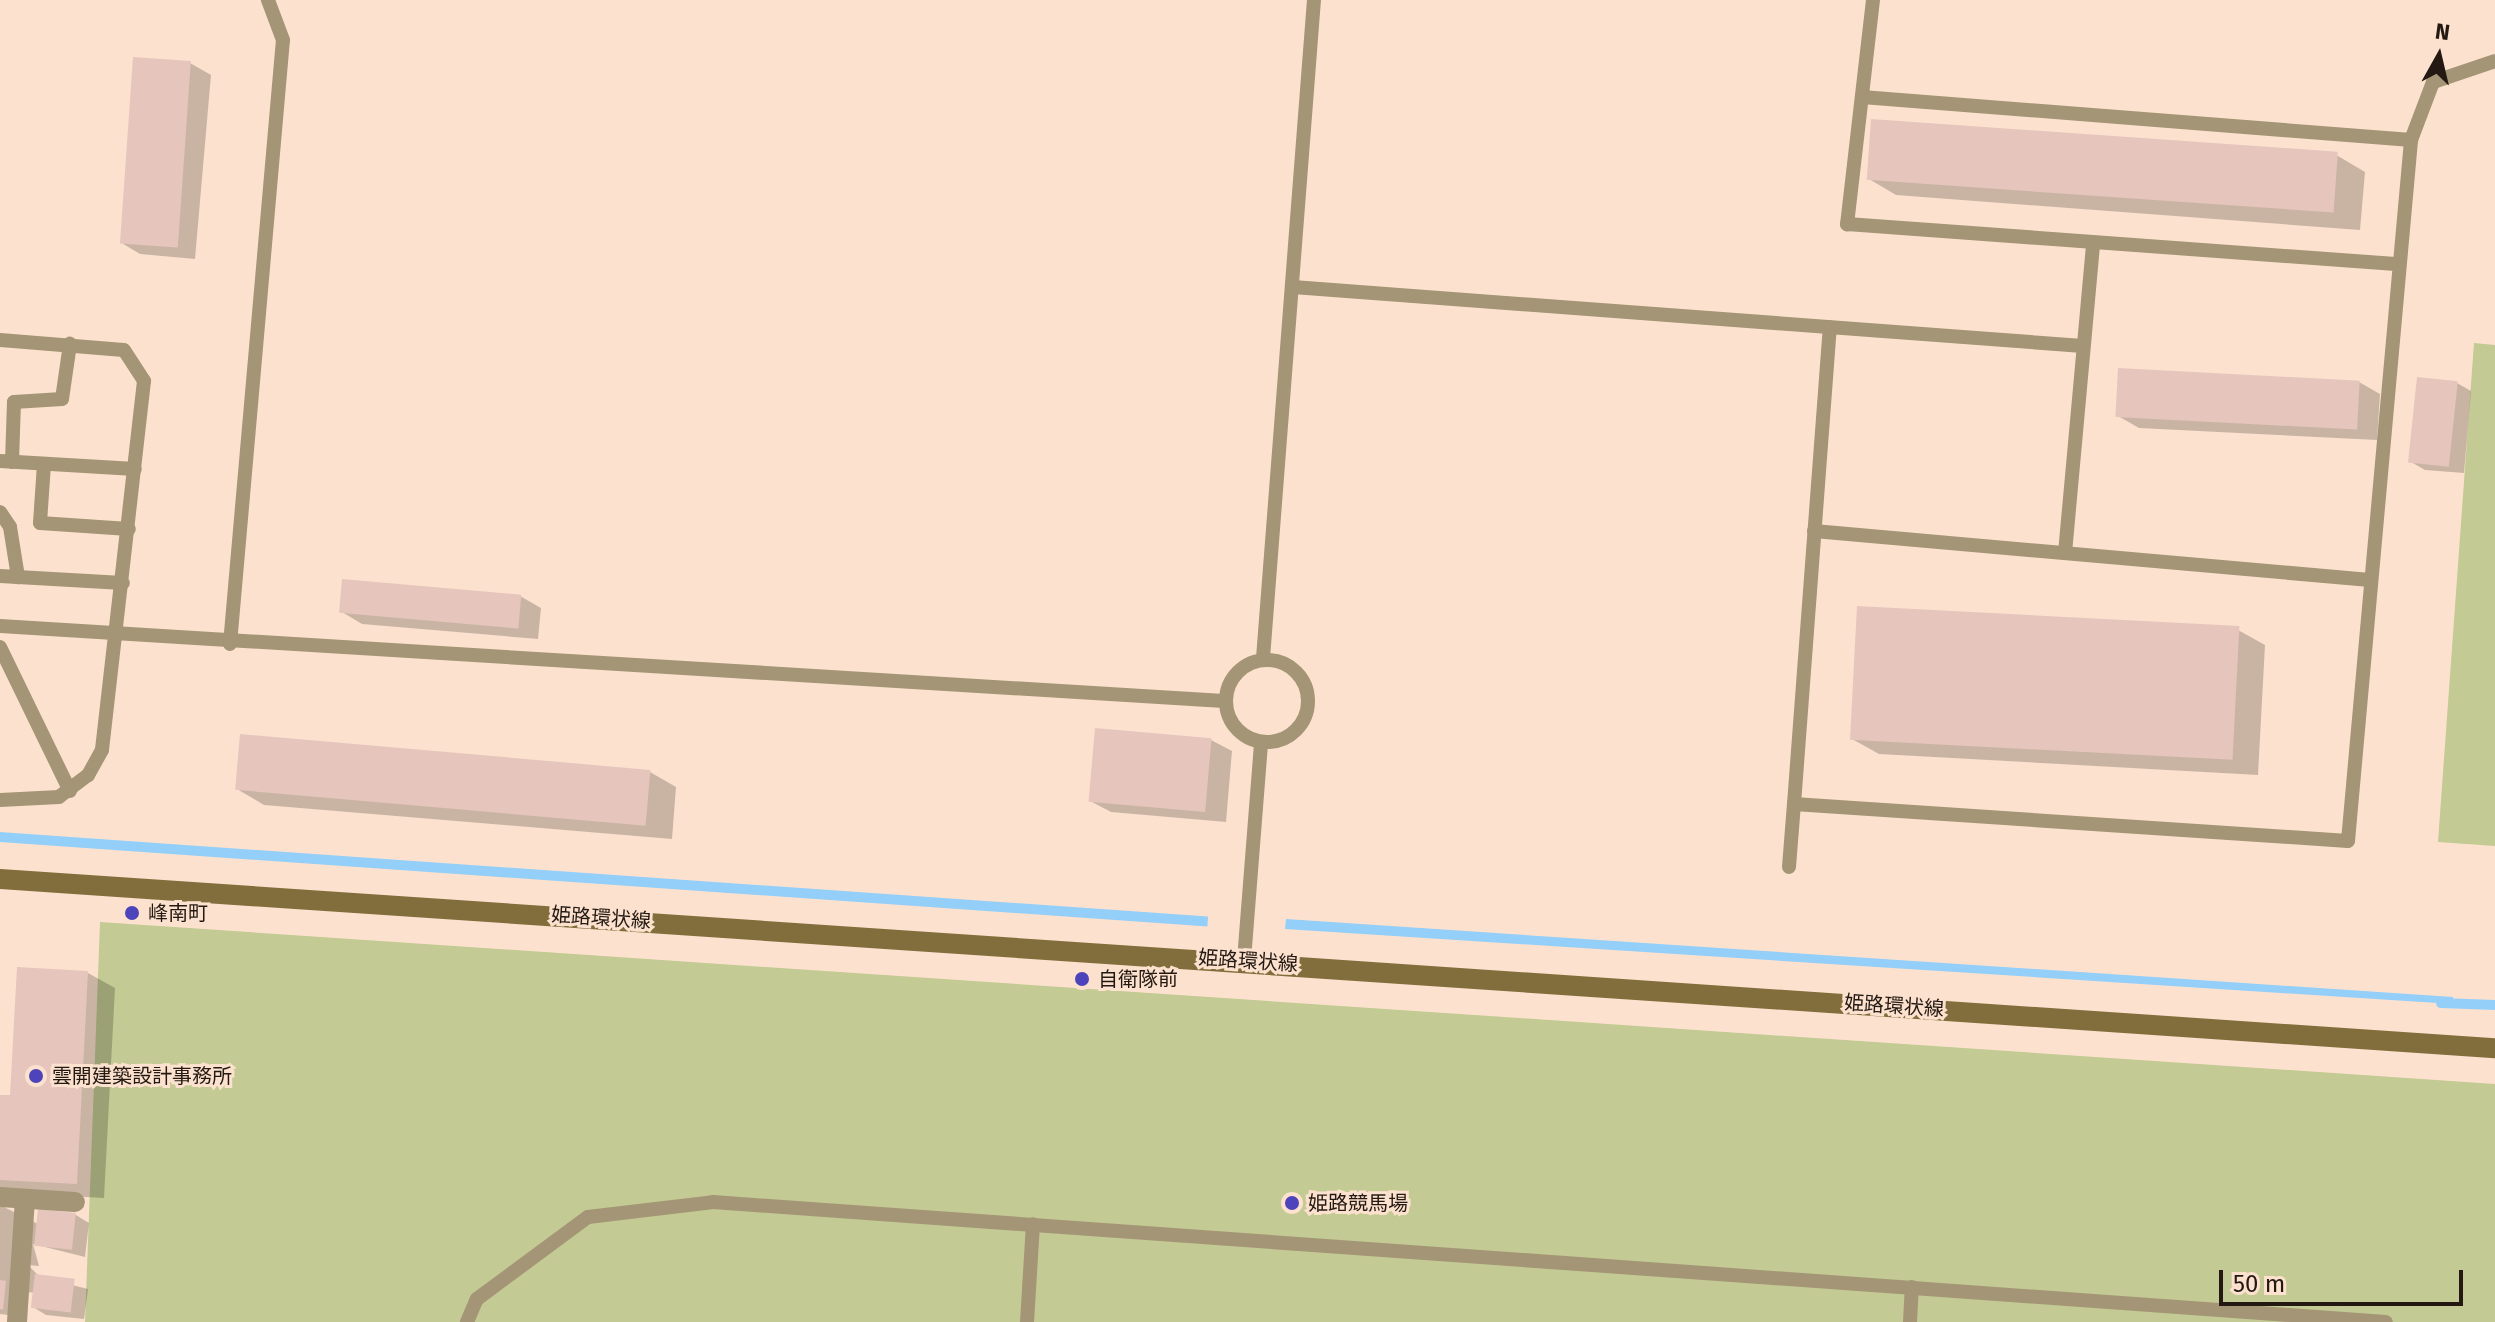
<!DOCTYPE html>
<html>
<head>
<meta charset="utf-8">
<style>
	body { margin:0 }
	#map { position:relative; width:2495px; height:1322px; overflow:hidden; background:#fce2ce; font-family:"Fira Sans","Noto Sans JP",sans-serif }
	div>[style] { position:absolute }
	.green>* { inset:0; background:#c3ca93 }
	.water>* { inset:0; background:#94cffa; transform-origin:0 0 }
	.shadow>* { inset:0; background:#0003 }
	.stream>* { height:10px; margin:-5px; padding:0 5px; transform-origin:5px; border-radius:5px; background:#94cffa }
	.building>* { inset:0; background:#e6c5bd; transform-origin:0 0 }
	.service>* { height:14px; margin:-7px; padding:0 7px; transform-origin:7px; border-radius:7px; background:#a39575 }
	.service>.ring { margin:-7px; padding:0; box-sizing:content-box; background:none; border:14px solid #a39575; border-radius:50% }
	.minor>* { height:20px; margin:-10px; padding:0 10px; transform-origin:10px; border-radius:10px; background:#a39575 }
	.secondary>* { height:20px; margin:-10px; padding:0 10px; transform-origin:10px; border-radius:10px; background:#826d3c }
	.dots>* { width:22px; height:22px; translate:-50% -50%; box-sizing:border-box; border:4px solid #fce2ce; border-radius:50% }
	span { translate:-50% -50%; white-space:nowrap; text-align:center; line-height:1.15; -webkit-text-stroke:6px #fce2ce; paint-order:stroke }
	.poi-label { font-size:20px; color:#231912 }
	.left { translate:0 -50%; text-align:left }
	.street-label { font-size:20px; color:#231912 }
	.north { position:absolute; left:2399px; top:16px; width:80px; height:80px; -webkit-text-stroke:6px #fce2ce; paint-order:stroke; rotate:8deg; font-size:22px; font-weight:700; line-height:32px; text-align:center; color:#231912 }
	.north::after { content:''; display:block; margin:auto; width:28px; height:36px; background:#231912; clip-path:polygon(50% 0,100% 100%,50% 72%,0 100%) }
	.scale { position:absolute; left:2219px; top:1270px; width:244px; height:36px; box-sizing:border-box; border:4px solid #231912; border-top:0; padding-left:10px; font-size:24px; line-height:28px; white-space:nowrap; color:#231912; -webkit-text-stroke:6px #fce2ce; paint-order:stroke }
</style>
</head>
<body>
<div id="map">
	<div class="green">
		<i style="clip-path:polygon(2474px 343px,2495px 345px,2495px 846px,2438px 842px)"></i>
		<i style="clip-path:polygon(100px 922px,2495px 1084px,2495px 1322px,85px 1322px)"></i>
	</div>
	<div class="water">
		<i style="left:0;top:832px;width:1211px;height:10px;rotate:4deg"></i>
		<i style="clip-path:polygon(1286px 919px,2453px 997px,2453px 1004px,1285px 929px)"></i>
	</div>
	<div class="shadow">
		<i style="clip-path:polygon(190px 63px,211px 75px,195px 259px,140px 254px,120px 242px)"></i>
		<i style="clip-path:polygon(2338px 156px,2365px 172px,2360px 230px,1896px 195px,1869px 179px)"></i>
		<i style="clip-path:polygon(2359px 382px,2380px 394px,2377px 440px,2139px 428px,2118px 416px)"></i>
		<i style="clip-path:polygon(2457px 383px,2471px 391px,2464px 473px,2425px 470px,2411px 462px)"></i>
		<i style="clip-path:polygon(520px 596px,541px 608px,538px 639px,362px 624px,342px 612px)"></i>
		<i style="clip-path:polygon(2238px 630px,2265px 645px,2258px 775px,1879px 754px,1852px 739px)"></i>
		<i style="clip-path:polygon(1211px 740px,1232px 751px,1226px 822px,1111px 812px,1090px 801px)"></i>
		<i style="clip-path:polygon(650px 772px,676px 787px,672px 839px,264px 805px,237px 789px)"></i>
		<i style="clip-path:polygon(88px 973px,115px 988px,104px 1198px,9px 1193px,0 1188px,0 1097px,12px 1097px)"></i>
		<i style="clip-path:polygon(0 1205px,38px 1224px,76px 1215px,89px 1223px,85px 1257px,33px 1244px,39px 1266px,28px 1265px,40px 1277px,88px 1289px,84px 1319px,46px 1315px,33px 1307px,35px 1293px,19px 1291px,16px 1316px,0 1314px)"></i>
	</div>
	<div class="stream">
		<i style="left:2441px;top:1003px;width:54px;rotate:2.1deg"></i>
	</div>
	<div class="building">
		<i style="left:133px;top:57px;width:58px;height:187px;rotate:4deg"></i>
		<i style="left:1871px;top:119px;width:468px;height:61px;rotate:4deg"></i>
		<i style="left:2118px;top:368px;width:242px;height:49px;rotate:3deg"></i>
		<i style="left:2417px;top:377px;width:41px;height:86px;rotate:6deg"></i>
		<i style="left:342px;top:579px;width:180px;height:34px;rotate:5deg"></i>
		<i style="left:1857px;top:606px;width:383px;height:134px;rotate:3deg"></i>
		<i style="left:1095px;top:728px;width:117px;height:74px;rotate:5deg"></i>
		<i style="left:240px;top:734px;width:412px;height:56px;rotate:5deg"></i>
		<i style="clip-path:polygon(17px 967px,88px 971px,77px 1184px,0 1180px,0 1095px,10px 1095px)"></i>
		<i style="left:38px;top:1209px;width:38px;height:37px;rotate:6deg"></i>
		<i style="left:35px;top:1274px;width:40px;height:34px;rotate:7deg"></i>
		<i style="clip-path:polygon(0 1280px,6px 1281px,3px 1310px,0 1309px)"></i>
	</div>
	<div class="service">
		<i style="left:1873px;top:0;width:226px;rotate:96.6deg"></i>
		<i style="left:1847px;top:224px;width:550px;rotate:4.17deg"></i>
		<i style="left:1862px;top:97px;width:551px;rotate:4.48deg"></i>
		<i style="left:1293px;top:287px;width:792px;rotate:4.27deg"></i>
		<i style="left:0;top:340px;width:124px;rotate:4.6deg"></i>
		<i style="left:124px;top:350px;width:37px;rotate:57deg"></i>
		<i style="left:144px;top:381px;width:371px;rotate:96.5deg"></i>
		<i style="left:102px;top:750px;width:29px;rotate:119deg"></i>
		<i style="left:88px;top:775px;width:36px;rotate:143deg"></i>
		<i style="left:59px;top:797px;width:59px;rotate:177.1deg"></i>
		<i style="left:0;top:461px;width:135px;rotate:3.4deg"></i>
		<i style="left:12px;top:462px;width:60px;rotate:-88.1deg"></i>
		<i style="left:14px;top:402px;width:48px;rotate:-3.6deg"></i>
		<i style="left:62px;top:399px;width:56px;rotate:-81.7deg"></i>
		<i style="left:44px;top:464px;width:59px;rotate:93.9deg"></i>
		<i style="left:40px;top:523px;width:89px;rotate:3.9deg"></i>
		<i style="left:0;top:512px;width:18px;rotate:56deg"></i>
		<i style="left:10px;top:527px;width:51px;rotate:80.9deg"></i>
		<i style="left:1814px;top:531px;width:558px;rotate:5.04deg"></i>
		<i style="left:2065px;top:553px;width:310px;rotate:-84.8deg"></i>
		<i style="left:0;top:576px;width:123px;rotate:3.3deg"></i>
		<i style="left:0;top:626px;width:1226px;rotate:3.51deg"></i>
		<i style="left:230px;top:644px;width:606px;rotate:-84.99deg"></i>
		<i style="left:283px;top:40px;width:43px;rotate:-110.6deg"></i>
		<i style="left:0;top:647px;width:160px;rotate:64.1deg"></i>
		<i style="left:1263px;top:658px;width:660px;rotate:-85.57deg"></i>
		<i class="ring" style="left:1226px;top:660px;width:68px;height:68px"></i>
		<i style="left:1794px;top:804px;width:478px;rotate:-85.7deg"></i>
		<i style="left:1789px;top:867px;width:63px;rotate:-85.5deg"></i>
		<i style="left:1794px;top:804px;width:555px;rotate:3.82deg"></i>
		<i style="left:2348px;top:841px;width:704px;rotate:-84.86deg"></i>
		<i style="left:2411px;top:140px;width:62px;rotate:-69.2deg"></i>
		<i style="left:2433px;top:82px;width:65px;rotate:-18.7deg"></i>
		<i style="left:1244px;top:960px;width:218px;rotate:-85.5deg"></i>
		<i style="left:467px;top:1322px;width:25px;rotate:-67deg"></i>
		<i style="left:477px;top:1299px;width:138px;rotate:-36.5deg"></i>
		<i style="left:588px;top:1217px;width:126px;rotate:-6.8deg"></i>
		<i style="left:713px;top:1202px;width:1677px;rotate:4.1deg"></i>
		<i style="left:1027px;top:1322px;width:98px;rotate:-86.5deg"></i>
		<i style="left:1910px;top:1322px;width:35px;rotate:-87deg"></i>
	</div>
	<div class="minor">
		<i style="left:0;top:1197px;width:75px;rotate:3.8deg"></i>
		<i style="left:17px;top:1322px;width:123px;rotate:-86.3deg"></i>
	</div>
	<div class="secondary">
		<i style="left:0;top:879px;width:2501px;rotate:3.88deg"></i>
	</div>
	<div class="dots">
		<i style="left:132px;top:913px;background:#4d43ba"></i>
		<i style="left:1082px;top:979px;background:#4d43ba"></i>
		<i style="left:36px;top:1076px;background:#4d43ba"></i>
		<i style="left:1292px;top:1203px;background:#4d43ba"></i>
	</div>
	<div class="poi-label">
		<span class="left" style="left:148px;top:913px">峰南町</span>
		<span class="left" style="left:1098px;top:979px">自衛隊前</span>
		<span class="left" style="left:52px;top:1076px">雲開建築設計事務所</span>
		<span class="left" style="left:1308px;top:1203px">姫路競馬場</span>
	</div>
	<div class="street-label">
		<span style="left:601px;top:918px;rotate:4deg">姫路環状線</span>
		<span style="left:1248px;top:961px;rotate:4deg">姫路環状線</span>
		<span style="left:1894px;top:1006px;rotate:4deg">姫路環状線</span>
	</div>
	<div class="north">N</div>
	<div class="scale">50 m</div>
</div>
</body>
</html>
